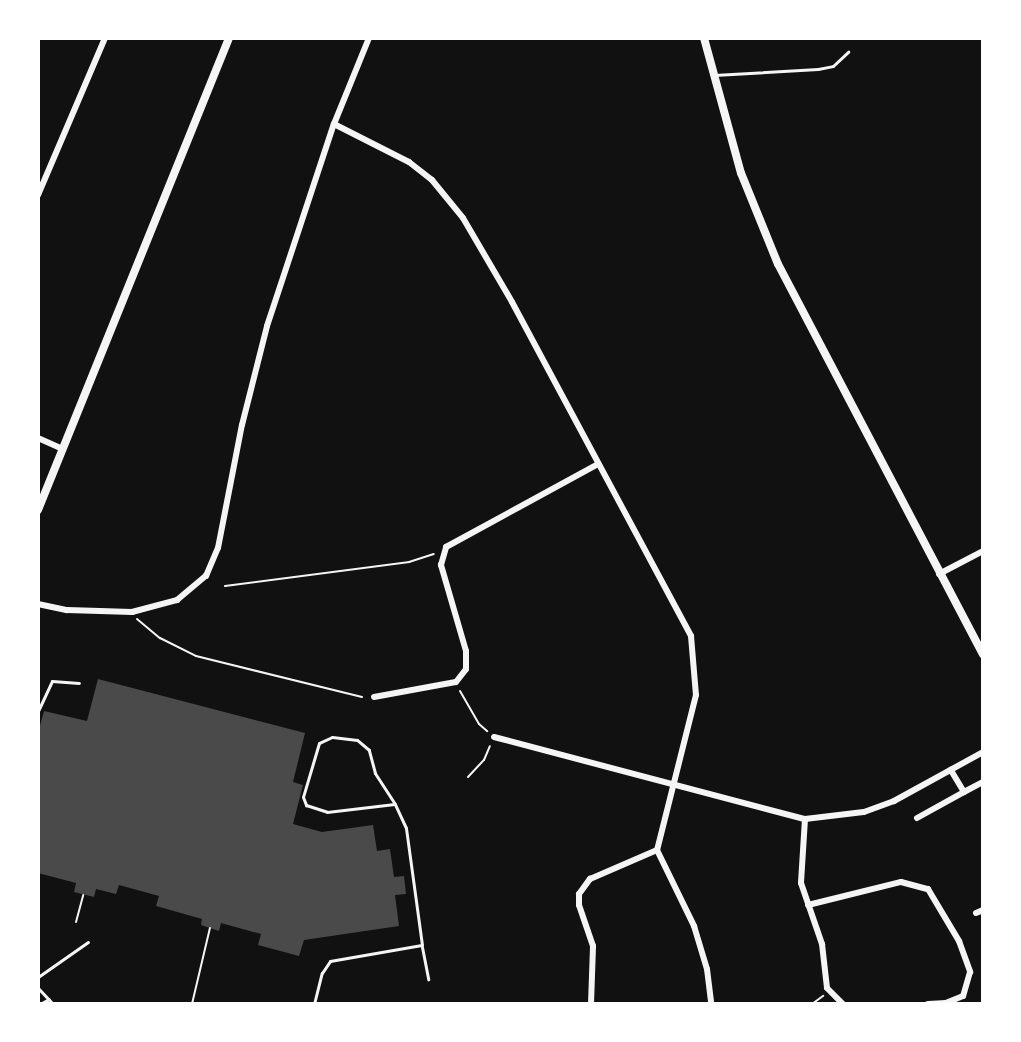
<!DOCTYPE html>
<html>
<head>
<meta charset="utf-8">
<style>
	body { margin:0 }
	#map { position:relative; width:1021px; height:1042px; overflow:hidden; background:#111; font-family:"DejaVu Sans",sans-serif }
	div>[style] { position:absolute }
	.building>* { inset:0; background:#4a4a4a }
	.path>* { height:2px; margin:-1px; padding:0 1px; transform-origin:1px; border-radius:1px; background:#f5f5f5 }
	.service>* { height:3px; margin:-1.5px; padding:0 1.5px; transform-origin:1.5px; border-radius:1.5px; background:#f5f5f5 }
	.minor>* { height:6px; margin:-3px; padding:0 3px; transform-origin:3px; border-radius:3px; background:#f5f5f5 }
	.secondary>* { height:8px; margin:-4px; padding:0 4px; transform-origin:4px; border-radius:4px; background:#f5f5f5 }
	span { translate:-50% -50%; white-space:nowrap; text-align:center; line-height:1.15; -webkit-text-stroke:6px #fff; paint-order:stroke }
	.frame { position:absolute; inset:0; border:40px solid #fff; pointer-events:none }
</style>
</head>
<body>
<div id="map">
	<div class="building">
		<i style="clip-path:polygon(98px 679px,305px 733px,293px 782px,303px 785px,293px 824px,322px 832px,373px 825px,377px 851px,390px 849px,394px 877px,404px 876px,406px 894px,395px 895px,399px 926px,304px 940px,299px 956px,258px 945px,261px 934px,221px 923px,219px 931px,201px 925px,202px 919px,156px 906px,159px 896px,119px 885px,116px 894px,96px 889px,94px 897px,74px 892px,76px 883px,38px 873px,38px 733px,44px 711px,87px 721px)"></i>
	</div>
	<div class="path">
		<i style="left:225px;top:586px;width:186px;rotate:-7.4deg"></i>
		<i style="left:409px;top:562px;width:26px;rotate:-18deg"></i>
		<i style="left:137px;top:619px;width:30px;rotate:40deg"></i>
		<i style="left:160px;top:638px;width:40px;rotate:26.6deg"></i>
		<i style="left:196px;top:656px;width:171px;rotate:13.9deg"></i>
		<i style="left:460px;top:691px;width:38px;rotate:60deg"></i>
		<i style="left:479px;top:724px;width:11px;rotate:41deg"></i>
		<i style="left:468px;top:777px;width:23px;rotate:-47deg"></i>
		<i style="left:484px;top:760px;width:15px;rotate:-67deg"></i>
		<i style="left:76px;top:922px;width:28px;rotate:-75deg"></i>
		<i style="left:192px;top:1004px;width:78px;rotate:-76.7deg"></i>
		<i style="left:812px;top:1004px;width:14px;rotate:-36deg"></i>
	</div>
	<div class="service">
		<i style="left:714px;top:75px;width:104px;rotate:-3.3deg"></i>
		<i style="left:818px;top:69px;width:15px;rotate:-11deg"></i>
		<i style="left:833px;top:66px;width:21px;rotate:-43deg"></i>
		<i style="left:38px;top:711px;width:33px;rotate:-65deg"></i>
		<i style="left:52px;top:681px;width:27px;rotate:4deg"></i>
		<i style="left:422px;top:947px;width:33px;rotate:79deg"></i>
		<i style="left:38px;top:977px;width:61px;rotate:-35deg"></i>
		<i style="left:38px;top:988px;width:22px;rotate:47deg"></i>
		<i style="left:40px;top:1004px;width:10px;rotate:-29deg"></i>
		<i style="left:314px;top:1004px;width:32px;rotate:-76deg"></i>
		<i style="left:322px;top:973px;width:14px;rotate:-56deg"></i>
		<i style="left:330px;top:961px;width:93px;rotate:-9.9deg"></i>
		<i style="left:422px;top:945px;width:118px;rotate:-97.8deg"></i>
		<i style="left:406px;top:828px;width:26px;rotate:-115deg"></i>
		<i style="left:395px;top:804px;width:37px;rotate:-123deg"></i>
		<i style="left:375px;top:773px;width:24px;rotate:-105deg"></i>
		<i style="left:369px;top:750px;width:16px;rotate:-140deg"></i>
		<i style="left:357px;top:740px;width:25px;rotate:-173deg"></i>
		<i style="left:332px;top:737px;width:14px;rotate:155deg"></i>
		<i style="left:319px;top:743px;width:56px;rotate:106.5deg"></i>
		<i style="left:303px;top:797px;width:9px;rotate:69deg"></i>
		<i style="left:306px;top:805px;width:22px;rotate:18deg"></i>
		<i style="left:327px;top:812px;width:68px;rotate:-6.7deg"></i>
	</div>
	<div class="minor">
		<i style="left:334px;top:124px;width:84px;rotate:26.9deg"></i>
		<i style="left:409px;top:162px;width:29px;rotate:38deg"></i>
		<i style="left:432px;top:180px;width:49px;rotate:50.8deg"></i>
		<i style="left:463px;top:218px;width:97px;rotate:59.7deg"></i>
		<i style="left:512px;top:302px;width:379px;rotate:61.8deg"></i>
		<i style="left:691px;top:636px;width:59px;rotate:85.2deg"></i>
		<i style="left:696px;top:695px;width:160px;rotate:104.1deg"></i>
		<i style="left:657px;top:850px;width:85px;rotate:64deg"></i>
		<i style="left:694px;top:926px;width:45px;rotate:73.2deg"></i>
		<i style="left:707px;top:969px;width:35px;rotate:83deg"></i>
		<i style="left:38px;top:195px;width:171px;rotate:-66.9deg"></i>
		<i style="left:38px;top:438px;width:27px;rotate:24deg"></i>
		<i style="left:939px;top:574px;width:50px;rotate:-27.6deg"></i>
		<i style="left:38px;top:604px;width:30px;rotate:12deg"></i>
		<i style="left:67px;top:610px;width:65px;rotate:1.8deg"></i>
		<i style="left:132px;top:612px;width:47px;rotate:-14.9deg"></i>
		<i style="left:177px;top:600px;width:38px;rotate:-40deg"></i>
		<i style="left:206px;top:576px;width:30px;rotate:-67deg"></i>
		<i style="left:218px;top:548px;width:125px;rotate:-79deg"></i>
		<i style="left:242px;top:425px;width:102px;rotate:-75.8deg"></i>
		<i style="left:267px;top:326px;width:213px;rotate:-71.7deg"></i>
		<i style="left:334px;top:124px;width:93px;rotate:-67.9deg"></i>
		<i style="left:374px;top:697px;width:83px;rotate:-10.4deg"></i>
		<i style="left:456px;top:682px;width:16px;rotate:-52deg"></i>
		<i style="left:466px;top:669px;width:18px;rotate:-90deg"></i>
		<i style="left:466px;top:651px;width:90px;rotate:-106.2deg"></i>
		<i style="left:441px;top:565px;width:19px;rotate:-74deg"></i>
		<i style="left:446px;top:547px;width:173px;rotate:-28.6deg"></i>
		<i style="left:494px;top:737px;width:322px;rotate:14.8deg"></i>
		<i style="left:805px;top:819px;width:59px;rotate:-6.8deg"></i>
		<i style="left:864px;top:812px;width:32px;rotate:-20deg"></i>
		<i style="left:894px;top:801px;width:102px;rotate:-28.8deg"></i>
		<i style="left:964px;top:792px;width:21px;rotate:-28deg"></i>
		<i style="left:917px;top:818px;width:54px;rotate:-29deg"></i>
		<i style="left:964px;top:792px;width:26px;rotate:-121deg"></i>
		<i style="left:805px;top:819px;width:64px;rotate:93.6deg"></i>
		<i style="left:801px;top:883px;width:65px;rotate:71deg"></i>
		<i style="left:822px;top:944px;width:44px;rotate:83.5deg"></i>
		<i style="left:827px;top:988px;width:23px;rotate:45deg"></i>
		<i style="left:808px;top:905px;width:96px;rotate:-13.9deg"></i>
		<i style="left:901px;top:882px;width:28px;rotate:15deg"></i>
		<i style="left:928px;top:889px;width:61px;rotate:59.2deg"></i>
		<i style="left:959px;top:941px;width:33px;rotate:70deg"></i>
		<i style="left:970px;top:972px;width:25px;rotate:106deg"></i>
		<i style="left:963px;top:996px;width:18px;rotate:158deg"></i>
		<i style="left:946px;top:1003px;width:18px;rotate:177deg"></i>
		<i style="left:976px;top:913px;width:8px;rotate:-23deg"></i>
		<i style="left:591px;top:1004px;width:58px;rotate:-88deg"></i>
		<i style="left:593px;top:946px;width:43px;rotate:-108.9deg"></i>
		<i style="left:579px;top:905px;width:11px;rotate:-90deg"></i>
		<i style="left:579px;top:894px;width:19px;rotate:-54deg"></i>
		<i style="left:590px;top:879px;width:73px;rotate:-23.4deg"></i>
	</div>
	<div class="secondary">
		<i style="left:704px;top:38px;width:140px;rotate:74.7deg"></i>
		<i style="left:741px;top:173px;width:98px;rotate:67.9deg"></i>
		<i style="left:778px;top:264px;width:441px;rotate:62.3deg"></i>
		<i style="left:38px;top:510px;width:509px;rotate:-67.97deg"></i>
	</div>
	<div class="frame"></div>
</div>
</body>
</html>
